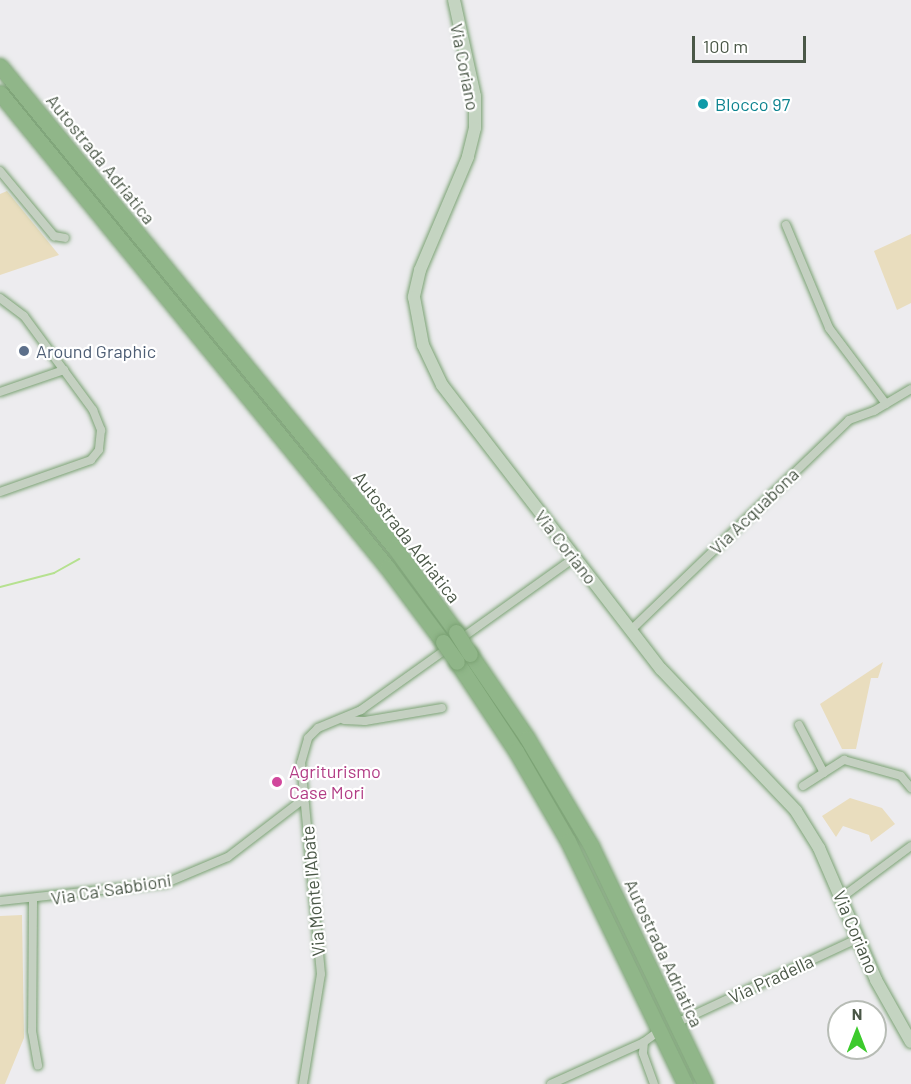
<!DOCTYPE html>
<html>
<head>
<meta charset="utf-8">
<style>
	body { margin:0 }
	#map { position:relative; width:911px; height:1084px; overflow:hidden; background:#edecef; font-family:Barlow,sans-serif }
	div>[style] { position:absolute }
	.green>* { inset:0; background:#e9ddbe }
	.stream>* { height:2px; margin:-1px; padding:0 1px; transform-origin:1px; border-radius:1px; background:#b6e190 }
	.roads { filter:drop-shadow(0 0 2px #7ba274) drop-shadow(0 0 2px #7ba274) }
	.street>* { height:8px; margin:-4px; padding:0 4px; transform-origin:4px; border-radius:4px; background:#c4d0c1 }
	.secondary>* { height:12px; margin:-6px; padding:0 6px; transform-origin:6px; border-radius:6px; background:#c4d4c1 }
	.highway>* { height:15px; margin:-7.5px; padding:0 7.5px; transform-origin:7.5px; border-radius:7.5px; background:#90b689 }
	.bridges { filter:drop-shadow(0 0 2px #7ba274) drop-shadow(0 0 2px #7ba274) }
	.highway-bridge>* { height:15px; margin:-7.5px; padding:0 7.5px; transform-origin:7.5px; border-radius:7.5px; background:#90b689 }
	.dots>* { width:16px; height:16px; translate:-50% -50%; box-sizing:border-box; border:3px solid #fff; border-radius:50% }
	span { translate:-50% -50%; white-space:nowrap; text-align:center; line-height:1.15; -webkit-text-stroke:4.5px #fff; paint-order:stroke }
	.street-label { font-size:18px; color:#4a5747 }
	.culture-label { font-size:18px; color:#0d838f }
	.left { translate:0 -50%; text-align:left }
	.service-label { font-size:18px; color:#4e5e75 }
	.hotel-label { font-size:18px; color:#b23c85 }
	.north { position:absolute; left:827px; top:1000px; width:60px; height:60px; box-sizing:border-box; background:#fff; border:2px solid #b7bcb5; border-radius:50%; rotate:0deg; font-size:16px; font-weight:700; line-height:24px; text-align:center; color:#4a5747 }
	.north::after { content:''; display:block; margin:auto; width:21px; height:27px; background:#3cca2c; clip-path:polygon(50% 0,100% 100%,50% 72%,0 100%) }
	.scale { position:absolute; left:692px; top:36px; width:114px; height:27px; box-sizing:border-box; border:3px solid #4a5747; border-top:0; padding-left:8px; font-size:18px; line-height:21px; white-space:nowrap; color:#4a5747; -webkit-text-stroke:4px #fff; paint-order:stroke }
</style>
</head>
<body>
<div id="map">
	<div class="green">
		<i style="clip-path:polygon(7px 191px,59px 255px,0 275px,0 194px)"></i>
		<i style="clip-path:polygon(911px 234px,911px 303px,897px 310px,874px 251px)"></i>
		<i style="clip-path:polygon(883px 662px,878px 678px,871px 678px,856px 749px,842px 749px,820px 704px)"></i>
		<i style="clip-path:polygon(850px 798px,882px 808px,895px 824px,871px 842px,869px 835px,843px 826px,836px 837px,822px 816px)"></i>
		<i style="clip-path:polygon(22px 915px,24px 1038px,5px 1084px,0 1084px,0 916px)"></i>
	</div>
	<div class="stream">
		<i style="left:0;top:587px;width:56px;rotate:-14.5deg"></i>
		<i style="left:54px;top:573px;width:29px;rotate:-29deg"></i>
	</div>
	<div class="roads">
		<div class="street">
			<i style="left:0;top:171px;width:85px;rotate:50.3deg"></i>
			<i style="left:54px;top:236px;width:11px;rotate:10deg"></i>
			<i style="left:786px;top:225px;width:112px;rotate:67.3deg"></i>
			<i style="left:829px;top:328px;width:95px;rotate:53.1deg"></i>
			<i style="left:0;top:298px;width:30px;rotate:37deg"></i>
			<i style="left:24px;top:316px;width:117px;rotate:53.7deg"></i>
			<i style="left:93px;top:410px;width:22px;rotate:68deg"></i>
			<i style="left:101px;top:430px;width:20px;rotate:96deg"></i>
			<i style="left:99px;top:450px;width:13px;rotate:129deg"></i>
			<i style="left:91px;top:460px;width:96px;rotate:160.6deg"></i>
			<i style="left:0;top:392px;width:68px;rotate:-19deg"></i>
			<i style="left:630px;top:631px;width:304px;rotate:-43.9deg"></i>
			<i style="left:849px;top:420px;width:27px;rotate:-20deg"></i>
			<i style="left:874px;top:411px;width:43px;rotate:-30.7deg"></i>
			<i style="left:344px;top:720px;width:21px;rotate:3deg"></i>
			<i style="left:365px;top:721px;width:78px;rotate:-9.6deg"></i>
			<i style="left:799px;top:725px;width:54px;rotate:62.5deg"></i>
			<i style="left:803px;top:786px;width:49px;rotate:-32.4deg"></i>
			<i style="left:844px;top:760px;width:59px;rotate:15.7deg"></i>
			<i style="left:901px;top:776px;width:16px;rotate:50deg"></i>
			<i style="left:841px;top:898px;width:87px;rotate:-36.6deg"></i>
			<i style="left:0;top:901px;width:167px;rotate:-6.2deg"></i>
			<i style="left:166px;top:883px;width:67px;rotate:-22.8deg"></i>
			<i style="left:228px;top:857px;width:97px;rotate:-37.5deg"></i>
			<i style="left:33px;top:901px;width:130px;rotate:90.4deg"></i>
			<i style="left:32px;top:1031px;width:35px;rotate:80deg"></i>
			<i style="left:683px;top:1020px;width:194px;rotate:-25deg"></i>
			<i style="left:303px;top:1084px;width:111px;rotate:-80.7deg"></i>
			<i style="left:321px;top:974px;width:212px;rotate:-95.4deg"></i>
			<i style="left:301px;top:763px;width:26px;rotate:-74deg"></i>
			<i style="left:308px;top:738px;width:14px;rotate:-45deg"></i>
			<i style="left:318px;top:728px;width:47px;rotate:-22.7deg"></i>
			<i style="left:361px;top:710px;width:262px;rotate:-35.5deg"></i>
			<i style="left:551px;top:1084px;width:102px;rotate:-24.3deg"></i>
			<i style="left:654px;top:1084px;width:33px;rotate:-110deg"></i>
			<i style="left:643px;top:1053px;width:11px;rotate:-85deg"></i>
			<i style="left:644px;top:1042px;width:14px;rotate:-36deg"></i>
		</div>
		<div class="secondary">
			<i style="left:454px;top:0;width:98px;rotate:77.7deg"></i>
			<i style="left:475px;top:96px;width:32px;rotate:90deg"></i>
			<i style="left:475px;top:128px;width:30px;rotate:104deg"></i>
			<i style="left:468px;top:157px;width:123px;rotate:113deg"></i>
			<i style="left:420px;top:270px;width:28px;rotate:103deg"></i>
			<i style="left:414px;top:297px;width:49px;rotate:79.4deg"></i>
			<i style="left:423px;top:345px;width:44px;rotate:64.6deg"></i>
			<i style="left:442px;top:385px;width:359px;rotate:52.4deg"></i>
			<i style="left:661px;top:669px;width:196px;rotate:46.4deg"></i>
			<i style="left:796px;top:811px;width:44px;rotate:58.1deg"></i>
			<i style="left:819px;top:848px;width:144px;rotate:66.6deg"></i>
			<i style="left:876px;top:980px;width:71px;rotate:60.6deg"></i>
		</div>
		<div class="highway">
			<i style="left:0;top:66px;width:622px;rotate:50.68deg"></i>
			<i style="left:394px;top:547px;width:105px;rotate:53.9deg"></i>
			<i style="left:0;top:93px;width:612px;rotate:50.77deg"></i>
			<i style="left:387px;top:567px;width:94px;rotate:53.3deg"></i>
			<i style="left:470px;top:654px;width:102px;rotate:55.8deg"></i>
			<i style="left:527px;top:738px;width:126px;rotate:59.3deg"></i>
			<i style="left:591px;top:846px;width:264px;rotate:64.4deg"></i>
			<i style="left:457px;top:662px;width:107px;rotate:56.5deg"></i>
			<i style="left:516px;top:751px;width:104px;rotate:60deg"></i>
			<i style="left:568px;top:841px;width:270px;rotate:64.3deg"></i>
		</div>
	</div>
	<div class="bridges">
		<div class="highway-bridge">
			<i style="left:456px;top:632px;width:26px;rotate:58deg"></i>
			<i style="left:443px;top:642px;width:24px;rotate:55deg"></i>
		</div>
	</div>
	<div class="dots">
		<i style="left:703px;top:104px;background:#0f9aa8"></i>
		<i style="left:24px;top:351px;background:#5c6f8a"></i>
		<i style="left:277px;top:782px;background:#d1479c"></i>
	</div>
	<div class="street-label">
		<span style="left:465px;top:67px;rotate:79deg">Via Coriano</span>
		<span style="left:101px;top:159px;rotate:51deg">Autostrada Adriatica</span>
		<span style="left:754px;top:511px;rotate:-44deg">Via Acquabona</span>
		<span style="left:407px;top:537px;rotate:52deg">Autostrada Adriatica</span>
		<span style="left:566px;top:547px;rotate:52deg">Via Coriano</span>
		<span style="left:111px;top:889px;rotate:-9deg">Via Ca' Sabbioni</span>
		<span style="left:313px;top:891px;rotate:-95deg">Via Monte l'Abate</span>
		<span style="left:856px;top:932px;rotate:67deg">Via Coriano</span>
		<span style="left:664px;top:953px;rotate:65deg">Autostrada Adriatica</span>
		<span style="left:771px;top:979px;rotate:-25deg">Via Pradella</span>
	</div>
	<div class="culture-label">
		<span class="left" style="left:715px;top:104px">Blocco 97</span>
	</div>
	<div class="service-label">
		<span class="left" style="left:36px;top:351px">Around Graphic</span>
	</div>
	<div class="hotel-label">
		<span class="left" style="left:289px;top:782px">Agriturismo<br>Case Mori</span>
	</div>
	<div class="north">N</div>
	<div class="scale">100 m</div>
</div>
</body>
</html>
